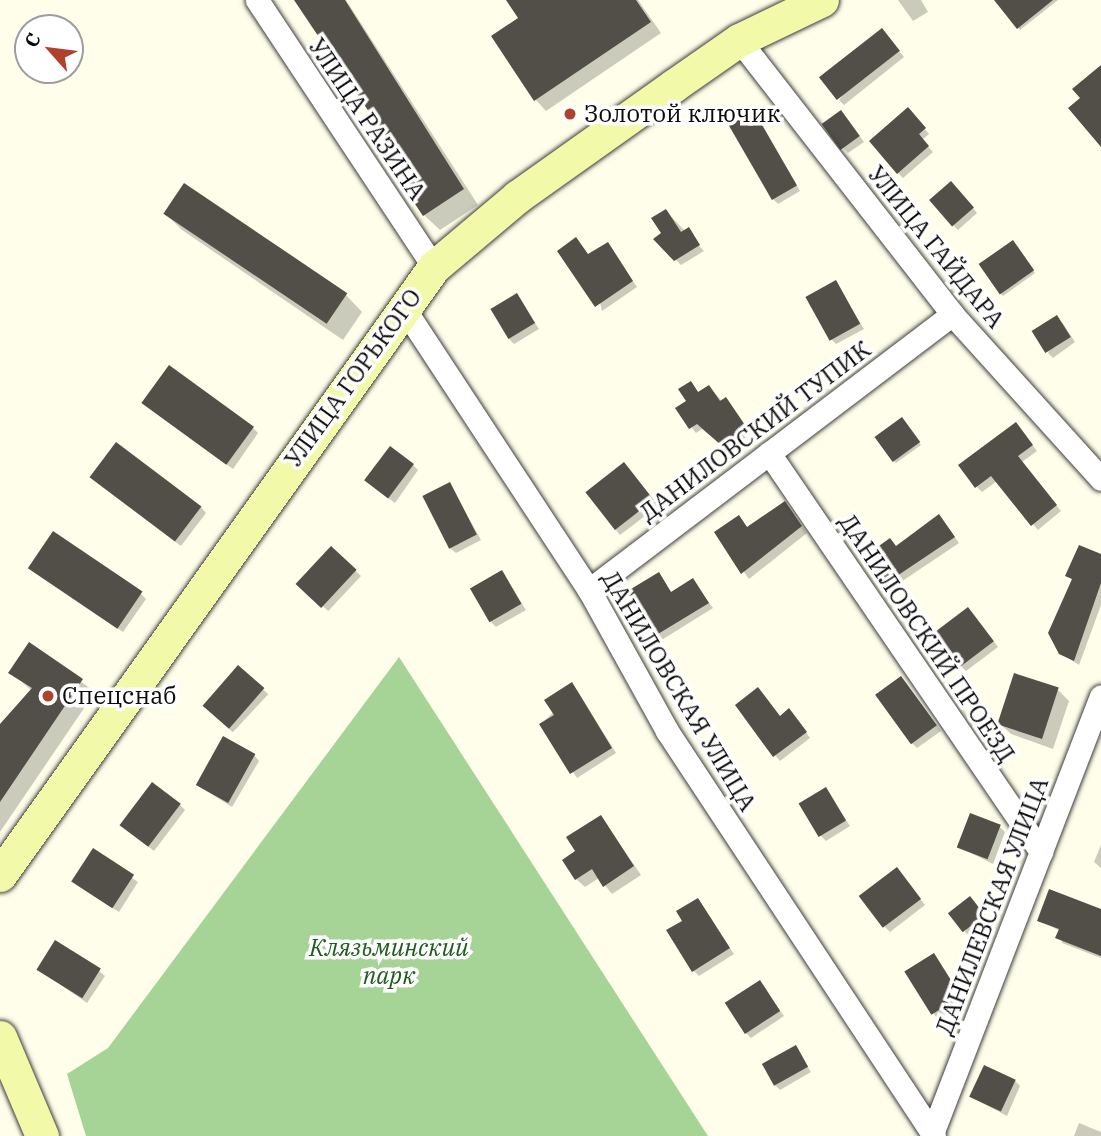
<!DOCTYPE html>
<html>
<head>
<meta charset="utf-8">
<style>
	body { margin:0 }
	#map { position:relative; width:1101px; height:1136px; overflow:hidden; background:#fefeea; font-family:"IBM Plex Serif",serif }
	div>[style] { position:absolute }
	.forest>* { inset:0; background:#a6d497 }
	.shadow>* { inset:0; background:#0003; transform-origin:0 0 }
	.building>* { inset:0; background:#524e48; transform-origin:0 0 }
	.roads { filter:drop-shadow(0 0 2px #3e3e3e) drop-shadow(0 0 2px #3e3e3e) }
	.street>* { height:23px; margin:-11.5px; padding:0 11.5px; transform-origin:11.5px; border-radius:11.5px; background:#fff }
	.secondary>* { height:33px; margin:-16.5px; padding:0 16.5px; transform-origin:16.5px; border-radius:16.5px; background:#f2f9a9 }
	.dots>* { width:19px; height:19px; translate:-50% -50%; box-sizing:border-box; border:4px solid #fff; border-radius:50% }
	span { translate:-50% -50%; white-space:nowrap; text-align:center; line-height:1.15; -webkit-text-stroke:7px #fff; paint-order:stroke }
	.poi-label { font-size:24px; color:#0b0b0b }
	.left { translate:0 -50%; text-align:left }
	.street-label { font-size:24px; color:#0b0b0b }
	.park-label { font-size:24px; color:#215d20; font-style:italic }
	.north { position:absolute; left:14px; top:14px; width:70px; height:70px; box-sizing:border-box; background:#fff; border:2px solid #9d9d9d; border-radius:50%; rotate:298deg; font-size:19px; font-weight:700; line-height:28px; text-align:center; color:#0b0b0b }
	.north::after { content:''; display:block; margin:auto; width:24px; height:32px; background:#b0412d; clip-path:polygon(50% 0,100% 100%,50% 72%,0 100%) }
</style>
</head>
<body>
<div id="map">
	<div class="forest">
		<i style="clip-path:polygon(399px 657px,708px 1136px,86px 1136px,67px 1074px,108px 1048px)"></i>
	</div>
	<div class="shadow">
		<i style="clip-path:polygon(296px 0,346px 0,478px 205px,440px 230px,424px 215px,404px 184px,414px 177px)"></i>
		<i style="clip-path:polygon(508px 0,638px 0,661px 33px,546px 111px,535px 99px,520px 18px)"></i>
		<i style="clip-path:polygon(898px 0,921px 0,928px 12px,913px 21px)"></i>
		<i style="clip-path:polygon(996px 0,1058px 0,1020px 30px)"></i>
		<i style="clip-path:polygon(887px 36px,904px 57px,844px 105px,839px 100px)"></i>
		<i style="clip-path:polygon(754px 113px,800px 191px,778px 204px,773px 199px)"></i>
		<i style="clip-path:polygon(913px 115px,929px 134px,922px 140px,933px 152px,903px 178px,898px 173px)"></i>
		<i style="clip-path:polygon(846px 117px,864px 142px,848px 153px,843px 148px)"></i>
		<i style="clip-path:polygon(184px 185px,346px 295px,362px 312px,343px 340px,182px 230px,165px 213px)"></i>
		<i style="clip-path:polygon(956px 188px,977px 213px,958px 230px,953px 225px)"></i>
		<i style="clip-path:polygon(666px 211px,704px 251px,681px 265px,655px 239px,664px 234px)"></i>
		<i style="clip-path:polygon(607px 244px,637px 287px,602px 311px,589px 256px)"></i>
		<i style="clip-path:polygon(1014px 245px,1035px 273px,1003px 296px,1001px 294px)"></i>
		<i style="clip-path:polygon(835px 282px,864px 329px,836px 344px,831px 339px)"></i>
		<i style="clip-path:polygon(517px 295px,539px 329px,514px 344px,509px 339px)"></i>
		<i style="clip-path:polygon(1062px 322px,1075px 342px,1053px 358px,1048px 353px)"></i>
		<i style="clip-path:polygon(691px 383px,699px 393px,714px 392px,751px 434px,728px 450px,702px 429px,696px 433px,677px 409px,688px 401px)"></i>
		<i style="clip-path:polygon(149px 408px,253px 428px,258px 433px,233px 469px)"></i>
		<i style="clip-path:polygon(904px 421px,921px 445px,896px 463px,894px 461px)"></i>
		<i style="clip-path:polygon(1021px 430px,1037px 451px,1022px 462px,1061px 511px,1038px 530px,997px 481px,982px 492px,977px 487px)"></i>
		<i style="clip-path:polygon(413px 465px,418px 470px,395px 503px,372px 486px)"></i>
		<i style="clip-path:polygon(629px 469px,658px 506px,620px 535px,615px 529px)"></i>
		<i style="clip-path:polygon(96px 482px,201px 507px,206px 513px,181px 546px)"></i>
		<i style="clip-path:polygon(450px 484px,481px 540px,456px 553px,450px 548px)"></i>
		<i style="clip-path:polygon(784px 503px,807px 533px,749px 579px,716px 533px,739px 518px,748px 528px)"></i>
		<i style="clip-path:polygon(944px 522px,959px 543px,892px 588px,887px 583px)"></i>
		<i style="left:331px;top:548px;width:41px;height:48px;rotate:43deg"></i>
		<i style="clip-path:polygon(1101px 556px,1101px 605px,1079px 665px,1060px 653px,1073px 581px,1068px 575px)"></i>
		<i style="clip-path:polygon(35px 572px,141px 594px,146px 599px,123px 632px)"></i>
		<i style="clip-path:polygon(658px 574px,672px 593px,693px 581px,713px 608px,660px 641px,655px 636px)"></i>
		<i style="clip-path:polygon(506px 578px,526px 610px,496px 627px,491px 622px)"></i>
		<i style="clip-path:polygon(973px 614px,998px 647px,966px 671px,961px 666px)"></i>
		<i style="clip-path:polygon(30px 644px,95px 692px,0 832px,0 727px,32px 691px,11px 672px)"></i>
		<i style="left:239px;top:667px;width:40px;height:52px;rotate:43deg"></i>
		<i style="clip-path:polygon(906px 683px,941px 731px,917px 748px,912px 743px)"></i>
		<i style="clip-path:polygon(577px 690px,616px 753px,577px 778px,541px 724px)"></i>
		<i style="clip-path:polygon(1058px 690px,1069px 701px,1053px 749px,1011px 734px,999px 723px)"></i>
		<i style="clip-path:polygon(794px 716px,810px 738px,780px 761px,775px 755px,780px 717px)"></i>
		<i style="clip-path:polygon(254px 755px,259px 761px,232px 807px,197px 785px)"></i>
		<i style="clip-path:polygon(825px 789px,850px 826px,826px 841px,821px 836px)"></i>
		<i style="clip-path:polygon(180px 805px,185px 810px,154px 851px,127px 830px)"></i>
		<i style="clip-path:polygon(601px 817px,641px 875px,612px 894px,599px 878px,585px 887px,576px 879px,578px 851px)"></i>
		<i style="clip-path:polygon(1000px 827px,1005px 832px,993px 864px,959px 847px)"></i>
		<i style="clip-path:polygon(1101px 845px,1101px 868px,1094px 862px)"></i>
		<i style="clip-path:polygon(93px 851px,138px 882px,119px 912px,79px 886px)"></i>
		<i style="clip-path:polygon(902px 875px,925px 905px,890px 932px,885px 927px)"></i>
		<i style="clip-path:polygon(698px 900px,734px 954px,699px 976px,694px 971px)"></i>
		<i style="clip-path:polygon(975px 904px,989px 921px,970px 937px,965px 932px)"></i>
		<i style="clip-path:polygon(1101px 911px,1101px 958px,1062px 943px,1060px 931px,1039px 920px)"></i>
		<i style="left:934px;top:955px;width:56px;height:32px;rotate:57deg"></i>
		<i style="clip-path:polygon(38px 969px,99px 971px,105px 976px,87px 1003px)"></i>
		<i style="clip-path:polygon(760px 983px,784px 1016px,751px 1038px,746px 1033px)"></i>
		<i style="clip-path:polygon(795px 1047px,811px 1072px,780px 1090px,775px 1085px)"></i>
		<i style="clip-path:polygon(1015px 1081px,1020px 1086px,1007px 1116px,971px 1097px)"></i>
		<i style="clip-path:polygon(1079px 1123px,1101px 1132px,1101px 1136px,1074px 1136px)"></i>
	</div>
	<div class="building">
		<i style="clip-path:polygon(294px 0,345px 0,464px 189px,423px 216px,401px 183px,412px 176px)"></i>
		<i style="clip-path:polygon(506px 0,636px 0,651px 22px,534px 101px,491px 36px,518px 18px)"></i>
		<i style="clip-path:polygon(994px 0,1053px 0,1017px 29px)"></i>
		<i style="left:882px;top:28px;width:29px;height:80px;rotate:52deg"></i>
		<i style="clip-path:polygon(1101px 65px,1101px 147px,1068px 108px,1080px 98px,1072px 89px)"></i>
		<i style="clip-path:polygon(908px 107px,926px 128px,919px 134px,929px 146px,897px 174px,869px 141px)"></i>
		<i style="left:841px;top:110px;width:32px;height:24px;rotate:54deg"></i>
		<i style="left:754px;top:111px;width:86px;height:29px;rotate:60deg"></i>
		<i style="left:951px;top:181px;width:35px;height:29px;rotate:49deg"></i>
		<i style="left:184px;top:183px;width:197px;height:37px;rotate:34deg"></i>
		<i style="clip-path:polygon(666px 209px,681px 232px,689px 227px,700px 245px,674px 261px,653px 239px,661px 233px,651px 218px)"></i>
		<i style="clip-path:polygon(576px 237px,588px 254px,608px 242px,633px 281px,595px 307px,557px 251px)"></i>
		<i style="left:1013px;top:240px;width:37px;height:42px;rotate:55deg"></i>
		<i style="left:836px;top:280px;width:50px;height:35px;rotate:61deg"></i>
		<i style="left:517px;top:293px;width:35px;height:31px;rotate:59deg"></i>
		<i style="left:1057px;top:315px;width:26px;height:30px;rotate:58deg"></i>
		<i style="left:169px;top:365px;width:105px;height:47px;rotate:36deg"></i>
		<i style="clip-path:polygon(691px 381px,698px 392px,709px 385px,720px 401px,726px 397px,747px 428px,721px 445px,697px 424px,689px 429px,675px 408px,686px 401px,678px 389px)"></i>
		<i style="left:902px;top:417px;width:31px;height:34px;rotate:54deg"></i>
		<i style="clip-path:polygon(1016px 422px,1033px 445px,1018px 456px,1057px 505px,1031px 526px,991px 476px,975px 488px,958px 465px)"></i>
		<i style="left:116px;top:442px;width:107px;height:44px;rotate:37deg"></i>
		<i style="left:390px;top:446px;width:30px;height:43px;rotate:37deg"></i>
		<i style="left:624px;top:462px;width:48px;height:49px;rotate:52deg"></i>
		<i style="left:450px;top:482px;width:59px;height:31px;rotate:63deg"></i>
		<i style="clip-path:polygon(785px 501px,802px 526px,741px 574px,714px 532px,739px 515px,747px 527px)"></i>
		<i style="clip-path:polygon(939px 514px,955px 537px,885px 584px,865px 556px,890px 538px,896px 546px)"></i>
		<i style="left:53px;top:531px;width:108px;height:45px;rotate:34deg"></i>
		<i style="clip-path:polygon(1079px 545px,1101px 554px,1101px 583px,1074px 661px,1059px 654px,1048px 633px,1072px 579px,1065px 576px)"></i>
		<i style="left:331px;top:546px;width:35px;height:52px;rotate:43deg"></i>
		<i style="left:502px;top:570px;width:39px;height:37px;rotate:60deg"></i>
		<i style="clip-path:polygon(659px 572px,671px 592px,693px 578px,709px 603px,653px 637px,626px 592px)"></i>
		<i style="left:968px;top:607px;width:43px;height:43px;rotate:53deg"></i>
		<i style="clip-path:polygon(29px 642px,83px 679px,0 802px,0 724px,32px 688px,8px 673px)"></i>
		<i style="left:238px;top:665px;width:35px;height:54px;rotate:41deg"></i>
		<i style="left:1014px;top:673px;width:47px;height:54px;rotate:18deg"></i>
		<i style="left:901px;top:676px;width:61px;height:32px;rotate:54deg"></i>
		<i style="clip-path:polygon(572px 682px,612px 748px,570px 774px,539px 724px,554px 715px,544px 700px)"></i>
		<i style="clip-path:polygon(758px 687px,780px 716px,789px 708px,807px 732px,773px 757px,735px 705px)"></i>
		<i style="left:223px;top:736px;width:37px;height:56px;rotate:29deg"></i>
		<i style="left:152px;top:782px;width:36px;height:54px;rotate:37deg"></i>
		<i style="left:826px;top:787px;width:39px;height:32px;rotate:59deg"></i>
		<i style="left:970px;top:813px;width:33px;height:37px;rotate:21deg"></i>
		<i style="clip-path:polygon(601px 815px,634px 866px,603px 887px,592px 869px,575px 880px,562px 860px,575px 851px,566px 837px)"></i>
		<i style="left:93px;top:848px;width:49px;height:40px;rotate:33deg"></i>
		<i style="left:897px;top:867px;width:40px;height:48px;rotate:53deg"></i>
		<i style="clip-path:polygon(1049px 889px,1101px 909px,1101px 956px,1055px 938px,1059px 929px,1037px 921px)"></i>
		<i style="left:970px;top:896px;width:24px;height:28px;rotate:52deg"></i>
		<i style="clip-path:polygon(698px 898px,730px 948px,692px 972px,666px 930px,682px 921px,676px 911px)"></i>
		<i style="left:55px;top:940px;width:54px;height:35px;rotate:32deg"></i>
		<i style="left:934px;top:953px;width:51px;height:35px;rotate:58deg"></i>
		<i style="left:760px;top:980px;width:37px;height:42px;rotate:57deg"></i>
		<i style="left:796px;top:1045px;width:25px;height:39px;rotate:61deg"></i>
		<i style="left:984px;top:1065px;width:35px;height:35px;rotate:25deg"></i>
	</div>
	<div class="roads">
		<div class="street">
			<i style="left:257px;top:0;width:320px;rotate:56.5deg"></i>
			<i style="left:739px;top:40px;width:347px;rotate:52.1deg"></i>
			<i style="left:952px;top:314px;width:222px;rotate:47.9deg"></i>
			<i style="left:403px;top:307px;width:339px;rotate:56.7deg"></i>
			<i style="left:589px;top:590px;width:161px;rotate:61deg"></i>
			<i style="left:667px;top:731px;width:485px;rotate:56.6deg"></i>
			<i style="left:769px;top:453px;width:483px;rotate:55.7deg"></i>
			<i style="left:589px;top:590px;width:456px;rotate:-37.2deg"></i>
			<i style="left:932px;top:1134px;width:469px;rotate:-68.9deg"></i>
		</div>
		<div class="secondary">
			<i style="left:0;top:875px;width:747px;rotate:-54.48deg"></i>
			<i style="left:434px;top:267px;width:109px;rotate:-40.1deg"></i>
			<i style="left:517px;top:197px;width:191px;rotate:-35.4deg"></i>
			<i style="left:673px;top:86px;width:80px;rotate:-34.9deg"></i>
			<i style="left:739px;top:40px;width:92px;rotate:-25.7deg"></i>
			<i style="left:0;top:1037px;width:108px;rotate:67deg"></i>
		</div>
	</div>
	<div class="dots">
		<i style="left:570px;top:114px;background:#b0412d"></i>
		<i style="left:48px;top:696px;background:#b0412d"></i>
	</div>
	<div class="poi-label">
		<span class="left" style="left:584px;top:114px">Золотой ключик</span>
		<span class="left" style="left:62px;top:696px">Спецснаб</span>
	</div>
	<div class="street-label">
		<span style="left:367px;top:119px;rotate:56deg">УЛИЦА РАЗИНА</span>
		<span style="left:936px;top:247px;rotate:51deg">УЛИЦА ГАЙДАРА</span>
		<span style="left:353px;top:378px;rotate:-54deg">УЛИЦА ГОРЬКОГО</span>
		<span style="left:755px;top:431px;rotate:-37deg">ДАНИЛОВСКИЙ ТУПИК</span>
		<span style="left:927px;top:638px;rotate:56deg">ДАНИЛОВСКИЙ ПРОЕЗД</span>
		<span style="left:679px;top:691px;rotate:59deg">ДАНИЛОВСКАЯ УЛИЦА</span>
		<span style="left:992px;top:906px;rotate:-69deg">ДАНИЛЕВСКАЯ УЛИЦА</span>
	</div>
	<div class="park-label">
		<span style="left:389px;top:962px">Клязьминский<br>парк</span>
	</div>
	<div class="north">С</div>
</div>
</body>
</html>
